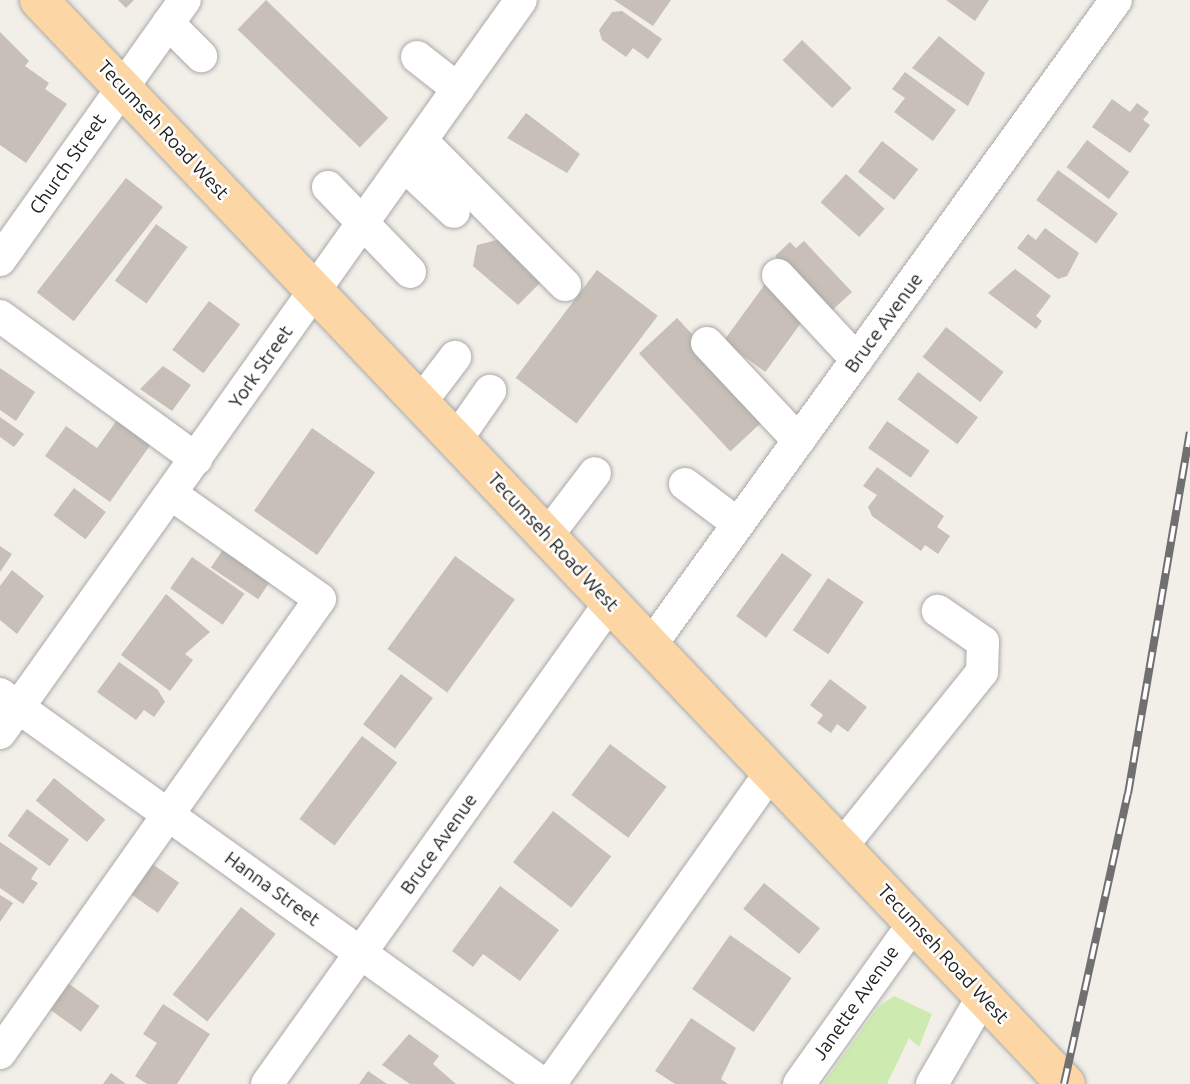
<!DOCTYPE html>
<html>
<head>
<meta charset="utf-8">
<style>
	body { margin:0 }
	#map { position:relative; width:1190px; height:1084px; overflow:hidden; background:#f2efe9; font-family:Ubuntu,sans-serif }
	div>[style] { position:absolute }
	.grass>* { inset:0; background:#cdebb0 }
	.building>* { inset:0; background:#c7bfb8; transform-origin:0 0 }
	.roads { filter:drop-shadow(0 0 2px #a9a9a9) drop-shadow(0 0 2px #a9a9a9) }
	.minor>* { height:32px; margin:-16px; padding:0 16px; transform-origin:16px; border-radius:16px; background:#fff }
	.major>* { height:38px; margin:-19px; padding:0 19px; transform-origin:19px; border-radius:19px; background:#fcd6a4 }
	.rail>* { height:8px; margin-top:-4px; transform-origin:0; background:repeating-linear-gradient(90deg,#fff 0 16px,#707070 0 32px); box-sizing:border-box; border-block:2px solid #707070 }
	span { translate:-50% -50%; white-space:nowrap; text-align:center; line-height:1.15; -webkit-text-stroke:5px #fff; paint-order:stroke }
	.street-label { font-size:19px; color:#222 }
</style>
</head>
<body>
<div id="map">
	<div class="grass">
		<i style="clip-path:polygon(894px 996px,932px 1014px,919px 1047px,909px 1038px,887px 1084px,823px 1084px,879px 1006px)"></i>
	</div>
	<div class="building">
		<i style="clip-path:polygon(118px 0,134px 0,126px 8px)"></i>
		<i style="left:266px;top:0;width:170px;height:41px;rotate:44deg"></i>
		<i style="clip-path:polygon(614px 0,671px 0,653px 26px)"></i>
		<i style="clip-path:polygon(946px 0,989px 0,975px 21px)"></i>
		<i style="clip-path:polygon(622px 11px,662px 39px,648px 59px,633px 48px,626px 57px,602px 40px,599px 30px,612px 12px)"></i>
		<i style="clip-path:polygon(0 32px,29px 61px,25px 66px,49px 83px,45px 89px,67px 104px,26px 163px,0 145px)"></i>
		<i style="clip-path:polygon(939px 36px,985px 73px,968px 106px,912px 68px)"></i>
		<i style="left:802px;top:40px;width:69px;height:28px;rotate:44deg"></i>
		<i style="clip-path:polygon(905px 72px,956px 110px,933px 141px,894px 112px,905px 98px,892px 89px)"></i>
		<i style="clip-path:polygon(1112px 99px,1130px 112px,1137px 103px,1149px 112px,1143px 120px,1150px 125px,1130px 153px,1092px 127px)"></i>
		<i style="clip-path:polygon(526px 113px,580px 154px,567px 173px,507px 138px)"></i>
		<i style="left:1087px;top:140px;width:53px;height:34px;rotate:37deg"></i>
		<i style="left:882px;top:141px;width:46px;height:39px;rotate:38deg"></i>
		<i style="left:1058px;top:170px;width:74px;height:37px;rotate:36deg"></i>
		<i style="left:846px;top:174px;width:52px;height:38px;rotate:42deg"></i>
		<i style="left:126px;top:178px;width:47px;height:145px;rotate:38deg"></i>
		<i style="left:156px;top:224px;width:39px;height:70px;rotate:36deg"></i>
		<i style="clip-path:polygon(1045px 228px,1079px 253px,1067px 276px,1058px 279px,1017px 248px,1028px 234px,1036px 240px)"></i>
		<i style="clip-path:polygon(501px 239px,545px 278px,518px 305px,473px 266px,477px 245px)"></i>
		<i style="clip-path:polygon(804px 241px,852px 292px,828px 314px,775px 256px,790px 242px,796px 248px)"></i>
		<i style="clip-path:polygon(1015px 269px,1051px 296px,1036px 316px,1042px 321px,1036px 329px,988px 293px)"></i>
		<i style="left:597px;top:270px;width:76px;height:135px;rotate:37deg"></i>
		<i style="left:765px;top:284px;width:52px;height:71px;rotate:36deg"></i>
		<i style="left:209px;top:301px;width:39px;height:61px;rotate:37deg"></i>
		<i style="left:677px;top:318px;width:134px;height:52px;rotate:47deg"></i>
		<i style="left:946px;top:327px;width:73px;height:38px;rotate:38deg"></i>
		<i style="clip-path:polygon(163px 366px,191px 385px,172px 411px,140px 389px)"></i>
		<i style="clip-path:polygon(0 368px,35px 392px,16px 421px,0 410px)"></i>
		<i style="left:918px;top:372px;width:75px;height:34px;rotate:37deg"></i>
		<i style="clip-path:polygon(0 417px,24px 434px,14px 447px,0 437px)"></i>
		<i style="clip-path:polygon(117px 420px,151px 444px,110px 502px,45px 456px,66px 426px,97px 448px)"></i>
		<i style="left:887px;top:421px;width:52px;height:33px;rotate:35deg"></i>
		<i style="left:312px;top:428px;width:77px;height:101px;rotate:35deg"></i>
		<i style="clip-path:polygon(877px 467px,944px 516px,937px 527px,950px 536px,938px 554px,925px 545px,921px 551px,872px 516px,868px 507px,877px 495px,863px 486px)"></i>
		<i style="left:74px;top:488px;width:40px;height:34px;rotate:37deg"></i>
		<i style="left:226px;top:545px;width:57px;height:27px;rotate:34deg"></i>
		<i style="clip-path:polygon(0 546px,12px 554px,0 572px)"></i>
		<i style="left:782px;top:553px;width:37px;height:78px;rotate:36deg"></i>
		<i style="left:455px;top:556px;width:74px;height:115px;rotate:36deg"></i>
		<i style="left:192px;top:557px;width:64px;height:38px;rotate:35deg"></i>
		<i style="clip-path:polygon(12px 570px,44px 596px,17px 634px,0 620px,0 586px)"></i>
		<i style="left:828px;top:578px;width:43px;height:63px;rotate:34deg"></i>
		<i style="clip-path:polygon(166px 594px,210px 632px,185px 654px,193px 660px,170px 691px,121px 655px)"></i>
		<i style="clip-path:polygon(119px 662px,158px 690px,165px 702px,154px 717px,144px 710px,136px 720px,97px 692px)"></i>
		<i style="left:401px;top:674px;width:40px;height:63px;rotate:37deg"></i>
		<i style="clip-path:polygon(830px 679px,867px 707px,848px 732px,837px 724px,831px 733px,817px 723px,823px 715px,810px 705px)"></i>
		<i style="left:362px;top:736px;width:44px;height:104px;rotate:37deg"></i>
		<i style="left:610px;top:744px;width:71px;height:64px;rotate:37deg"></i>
		<i style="left:54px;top:778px;width:66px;height:29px;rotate:39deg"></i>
		<i style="left:27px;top:809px;width:52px;height:33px;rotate:36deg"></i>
		<i style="left:553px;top:811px;width:74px;height:65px;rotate:38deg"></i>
		<i style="clip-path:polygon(0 842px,38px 868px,31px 879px,38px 883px,23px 904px,0 888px)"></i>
		<i style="left:148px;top:861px;width:38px;height:37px;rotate:35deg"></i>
		<i style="left:764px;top:883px;width:72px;height:33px;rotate:39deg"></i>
		<i style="clip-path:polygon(500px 886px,559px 930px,520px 981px,483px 954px,473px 967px,452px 951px)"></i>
		<i style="clip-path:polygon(0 895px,13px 903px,0 922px)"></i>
		<i style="left:241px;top:907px;width:44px;height:111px;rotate:38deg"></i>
		<i style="left:730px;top:935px;width:75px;height:66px;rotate:35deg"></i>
		<i style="left:68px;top:983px;width:39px;height:32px;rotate:36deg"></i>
		<i style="clip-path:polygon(163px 1004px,210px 1034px,177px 1084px,147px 1084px,135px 1076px,157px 1043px,143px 1034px)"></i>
		<i style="clip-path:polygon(691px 1018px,736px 1048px,721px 1079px,728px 1084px,675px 1084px,655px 1071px)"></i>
		<i style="clip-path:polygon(409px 1034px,439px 1056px,433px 1064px,456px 1084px,410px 1084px,382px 1065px)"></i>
		<i style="clip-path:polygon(368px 1071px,387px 1084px,359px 1084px)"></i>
		<i style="clip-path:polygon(111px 1073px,126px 1084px,103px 1084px)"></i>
	</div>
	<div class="roads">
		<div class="minor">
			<i style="left:168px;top:23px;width:47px;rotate:45deg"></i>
			<i style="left:417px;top:57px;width:52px;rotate:38deg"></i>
			<i style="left:422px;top:141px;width:203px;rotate:45.2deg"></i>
			<i style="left:405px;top:166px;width:67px;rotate:43.2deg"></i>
			<i style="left:328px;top:187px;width:118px;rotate:46deg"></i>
			<i style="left:0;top:260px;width:319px;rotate:-54.6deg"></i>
			<i style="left:778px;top:275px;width:116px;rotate:47.1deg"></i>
			<i style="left:0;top:316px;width:243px;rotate:36.1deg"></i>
			<i style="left:707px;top:343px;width:134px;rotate:46.8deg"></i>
			<i style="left:420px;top:403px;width:58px;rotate:-52.7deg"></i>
			<i style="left:456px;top:440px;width:60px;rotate:-55.2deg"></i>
			<i style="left:685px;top:484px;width:66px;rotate:37deg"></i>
			<i style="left:547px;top:536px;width:79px;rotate:-52.7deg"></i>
			<i style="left:651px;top:645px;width:795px;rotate:-54.21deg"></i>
			<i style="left:0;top:694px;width:669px;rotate:35.69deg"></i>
			<i style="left:0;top:733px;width:899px;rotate:-54.6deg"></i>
			<i style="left:842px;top:846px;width:223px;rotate:-51.2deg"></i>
			<i style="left:982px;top:672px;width:30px;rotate:-88deg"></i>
			<i style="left:983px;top:642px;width:55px;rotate:-145.4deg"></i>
			<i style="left:0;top:1053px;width:555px;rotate:-54.82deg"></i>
			<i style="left:320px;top:599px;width:182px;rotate:-144.8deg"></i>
			<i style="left:267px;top:1084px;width:591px;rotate:-54.51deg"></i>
			<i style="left:550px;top:1084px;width:382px;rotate:-54.7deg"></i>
			<i style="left:799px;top:1084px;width:198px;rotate:-54.5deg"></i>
			<i style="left:932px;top:1084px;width:102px;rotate:-59.9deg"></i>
		</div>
		<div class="major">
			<i style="left:39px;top:0;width:1493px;rotate:46.55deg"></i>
		</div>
	</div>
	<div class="rail">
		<i style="left:1064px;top:1084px;width:297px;rotate:-77.6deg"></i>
		<i style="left:1128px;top:794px;width:367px;rotate:-80.3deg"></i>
	</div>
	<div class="street-label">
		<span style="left:163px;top:130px;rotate:47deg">Tecumseh Road West</span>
		<span style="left:68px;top:164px;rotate:-55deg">Church Street</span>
		<span style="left:884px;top:323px;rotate:-54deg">Bruce Avenue</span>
		<span style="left:261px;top:367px;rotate:-55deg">York Street</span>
		<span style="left:553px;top:542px;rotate:47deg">Tecumseh Road West</span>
		<span style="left:439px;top:844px;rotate:-55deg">Bruce Avenue</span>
		<span style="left:272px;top:889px;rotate:36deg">Hanna Street</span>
		<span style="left:943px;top:954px;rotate:47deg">Tecumseh Road West</span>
		<span style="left:856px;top:1003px;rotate:-55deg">Janette Avenue</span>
	</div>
</div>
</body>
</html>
